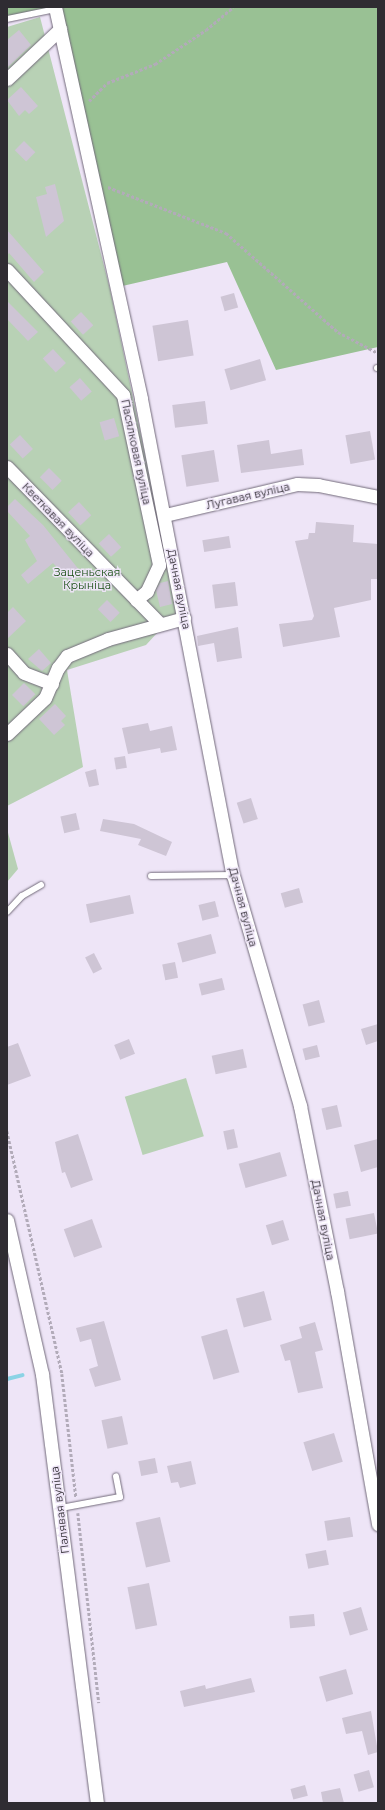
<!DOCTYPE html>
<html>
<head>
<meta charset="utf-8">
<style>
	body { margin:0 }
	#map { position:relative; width:385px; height:1810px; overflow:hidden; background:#eee5f7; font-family:Montserrat,sans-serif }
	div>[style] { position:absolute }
	.green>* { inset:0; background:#b8d1b5; transform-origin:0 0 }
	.forest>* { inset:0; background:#99c194 }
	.stream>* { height:4px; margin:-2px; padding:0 2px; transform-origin:2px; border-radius:2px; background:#8bd3e5 }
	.building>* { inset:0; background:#cec5d5; transform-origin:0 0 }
	.path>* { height:2.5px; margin-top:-1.25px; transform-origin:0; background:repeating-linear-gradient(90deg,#b2abb9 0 3px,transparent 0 5px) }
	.roads { filter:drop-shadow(0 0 1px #726a7a) drop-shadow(0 0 1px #726a7a) }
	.lane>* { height:6px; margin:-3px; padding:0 3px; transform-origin:3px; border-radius:3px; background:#fff }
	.street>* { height:13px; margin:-6.5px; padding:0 6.5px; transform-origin:6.5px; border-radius:6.5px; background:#fff }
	span { translate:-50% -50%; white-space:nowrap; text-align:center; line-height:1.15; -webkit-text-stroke:3px #eee5f7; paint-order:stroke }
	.street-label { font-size:11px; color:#2f2c32 }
	.park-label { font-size:11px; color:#164d11 }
	.frame { position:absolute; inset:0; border:8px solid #2f2c32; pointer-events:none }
</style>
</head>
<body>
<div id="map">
	<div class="green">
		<i style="clip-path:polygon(40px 17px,110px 289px,181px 624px,158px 632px,146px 645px,67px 670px,83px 767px,7px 806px,7px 27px)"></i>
		<i style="clip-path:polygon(7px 829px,18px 869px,7px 882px)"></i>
		<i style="left:186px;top:1078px;width:61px;height:64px;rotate:73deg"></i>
	</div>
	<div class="forest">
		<i style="clip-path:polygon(7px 7px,378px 7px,378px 347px,276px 370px,227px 262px,118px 287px,56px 9px,7px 19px)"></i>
	</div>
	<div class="stream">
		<i style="left:7px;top:1379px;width:16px;rotate:-14deg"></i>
	</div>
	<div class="building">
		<i style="clip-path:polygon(19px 30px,31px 45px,7px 68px,7px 40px)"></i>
		<i style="clip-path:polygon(21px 87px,38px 106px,29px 114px,25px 110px,19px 116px,7px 100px)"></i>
		<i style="left:24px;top:141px;width:16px;height:13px;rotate:45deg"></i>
		<i style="clip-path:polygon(55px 184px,64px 221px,46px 237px,36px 197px,47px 194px,45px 187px)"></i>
		<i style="clip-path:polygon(7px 230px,44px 272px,34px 282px,9px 253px,7px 256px)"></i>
		<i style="left:234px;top:293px;width:15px;height:14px;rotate:74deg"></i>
		<i style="clip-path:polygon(7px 301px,38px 332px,28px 341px,7px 319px)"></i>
		<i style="left:81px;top:312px;width:18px;height:14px;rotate:47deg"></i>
		<i style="left:188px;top:320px;width:36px;height:36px;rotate:81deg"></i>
		<i style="left:53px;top:349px;width:19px;height:14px;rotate:47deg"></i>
		<i style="left:260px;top:359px;width:22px;height:37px;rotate:74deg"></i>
		<i style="left:80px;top:378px;width:18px;height:14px;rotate:49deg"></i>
		<i style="left:205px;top:401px;width:23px;height:33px;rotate:83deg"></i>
		<i style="left:114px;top:418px;width:19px;height:15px;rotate:74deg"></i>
		<i style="left:370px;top:431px;width:29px;height:25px;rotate:80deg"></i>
		<i style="left:20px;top:435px;width:19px;height:14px;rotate:47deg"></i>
		<i style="clip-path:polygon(269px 440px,271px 454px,302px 449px,304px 465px,241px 473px,237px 445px)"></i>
		<i style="left:214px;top:450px;width:32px;height:33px;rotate:81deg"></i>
		<i style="left:49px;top:468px;width:18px;height:13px;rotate:45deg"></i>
		<i style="clip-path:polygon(15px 499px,43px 525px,80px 571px,70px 581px,53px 563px,28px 584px,21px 575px,37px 561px,25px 540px,30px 536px,7px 511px,7px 507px)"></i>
		<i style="left:79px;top:502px;width:18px;height:15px;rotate:47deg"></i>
		<i style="clip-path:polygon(316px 522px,354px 525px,353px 542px,378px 544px,378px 579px,371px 579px,371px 600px,334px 608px,340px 637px,283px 647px,279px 624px,312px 620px,314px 616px,295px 541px,308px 539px,309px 533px,315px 533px)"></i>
		<i style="left:109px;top:534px;width:18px;height:14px;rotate:47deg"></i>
		<i style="left:229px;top:536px;width:12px;height:27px;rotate:81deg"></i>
		<i style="clip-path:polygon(168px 581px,172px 604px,160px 607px,156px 590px,160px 583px)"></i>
		<i style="left:235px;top:582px;width:24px;height:23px;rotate:83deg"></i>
		<i style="left:107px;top:600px;width:18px;height:13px;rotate:45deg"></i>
		<i style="clip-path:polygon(13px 607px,26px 621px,7px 639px,7px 613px)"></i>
		<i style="clip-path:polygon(238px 627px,242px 658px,217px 662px,214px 643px,198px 646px,197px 636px)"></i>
		<i style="clip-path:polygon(39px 649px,51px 663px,42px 671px,28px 659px)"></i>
		<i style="left:24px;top:683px;width:16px;height:17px;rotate:45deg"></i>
		<i style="clip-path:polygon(55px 704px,66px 716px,61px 721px,65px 725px,54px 735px,39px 719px)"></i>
		<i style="clip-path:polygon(148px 723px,150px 731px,172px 726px,177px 750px,161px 753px,160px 748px,128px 754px,122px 728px)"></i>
		<i style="left:125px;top:756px;width:12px;height:11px;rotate:81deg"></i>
		<i style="clip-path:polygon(96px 769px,99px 785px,89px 787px,85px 772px)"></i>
		<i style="left:251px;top:798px;width:22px;height:15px;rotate:72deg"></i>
		<i style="left:76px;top:813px;width:17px;height:16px;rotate:77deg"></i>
		<i style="clip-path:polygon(103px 819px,134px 824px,172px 842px,166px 856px,138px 845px,141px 839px,100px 831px)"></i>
		<i style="left:299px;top:888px;width:15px;height:19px;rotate:74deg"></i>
		<i style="left:130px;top:895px;width:19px;height:45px;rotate:78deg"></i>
		<i style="left:215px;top:901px;width:16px;height:17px;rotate:76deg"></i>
		<i style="left:211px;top:934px;width:20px;height:35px;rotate:75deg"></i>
		<i style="left:94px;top:953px;width:18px;height:10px;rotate:63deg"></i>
		<i style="left:175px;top:962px;width:16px;height:13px;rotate:79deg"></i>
		<i style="left:222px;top:978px;width:12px;height:24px;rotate:76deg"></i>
		<i style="left:319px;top:1000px;width:23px;height:17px;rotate:75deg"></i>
		<i style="clip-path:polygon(378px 1024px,378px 1041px,366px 1045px,361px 1029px)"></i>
		<i style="left:129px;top:1039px;width:16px;height:16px;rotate:68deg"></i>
		<i style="clip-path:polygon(18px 1043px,31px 1076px,7px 1085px,7px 1047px)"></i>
		<i style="left:317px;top:1045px;width:12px;height:15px;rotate:76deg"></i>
		<i style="left:243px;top:1049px;width:19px;height:32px;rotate:78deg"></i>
		<i style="left:337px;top:1105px;width:22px;height:16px;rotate:77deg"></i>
		<i style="left:234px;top:1129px;width:19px;height:11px;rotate:78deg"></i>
		<i style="clip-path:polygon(78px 1134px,93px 1180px,71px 1188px,65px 1172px,62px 1173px,55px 1142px)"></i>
		<i style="clip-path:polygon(378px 1139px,378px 1167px,361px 1172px,354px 1145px)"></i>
		<i style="left:280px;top:1152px;width:25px;height:43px;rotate:74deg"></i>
		<i style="left:348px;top:1191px;width:15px;height:15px;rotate:79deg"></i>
		<i style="left:374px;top:1213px;width:21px;height:29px;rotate:79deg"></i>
		<i style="left:92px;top:1219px;width:30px;height:30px;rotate:70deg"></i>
		<i style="left:283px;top:1220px;width:21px;height:18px;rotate:73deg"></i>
		<i style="left:264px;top:1291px;width:30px;height:29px;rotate:75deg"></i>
		<i style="clip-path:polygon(104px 1321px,121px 1380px,95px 1387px,89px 1369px,98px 1366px,91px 1339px,80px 1342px,76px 1328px)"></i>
		<i style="clip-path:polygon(315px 1322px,323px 1350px,315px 1352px,323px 1388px,298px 1393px,290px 1360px,285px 1361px,280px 1345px,302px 1338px,299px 1327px)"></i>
		<i style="left:227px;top:1329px;width:45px;height:27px;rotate:74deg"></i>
		<i style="left:122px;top:1416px;width:29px;height:21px;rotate:78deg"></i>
		<i style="left:334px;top:1433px;width:30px;height:32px;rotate:73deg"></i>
		<i style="left:155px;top:1458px;width:15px;height:17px;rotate:79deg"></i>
		<i style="clip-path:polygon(191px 1461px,196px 1484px,180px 1488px,178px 1482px,171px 1483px,167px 1466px)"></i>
		<i style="left:160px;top:1517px;width:46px;height:25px;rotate:77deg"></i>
		<i style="left:350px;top:1517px;width:20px;height:26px;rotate:81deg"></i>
		<i style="left:326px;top:1550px;width:15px;height:21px;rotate:79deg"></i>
		<i style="left:149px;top:1583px;width:43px;height:22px;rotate:79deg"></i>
		<i style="left:361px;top:1607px;width:24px;height:19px;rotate:73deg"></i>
		<i style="left:314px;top:1614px;width:12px;height:25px;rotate:85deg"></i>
		<i style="left:346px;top:1669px;width:26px;height:28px;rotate:74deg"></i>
		<i style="clip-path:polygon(251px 1678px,255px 1692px,184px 1707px,180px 1691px,205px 1685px,206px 1689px)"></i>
		<i style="clip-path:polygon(371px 1711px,378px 1752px,368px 1755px,362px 1731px,346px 1734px,342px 1718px)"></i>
		<i style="left:369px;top:1770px;width:18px;height:16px;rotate:74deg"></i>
		<i style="left:305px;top:1785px;width:11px;height:15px;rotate:75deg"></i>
		<i style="clip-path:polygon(340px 1788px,344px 1803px,323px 1803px,321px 1792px)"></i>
	</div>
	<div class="path">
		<i style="left:89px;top:101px;width:25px;rotate:-45deg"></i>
		<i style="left:107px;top:83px;width:52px;rotate:-21.6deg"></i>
		<i style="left:155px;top:64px;width:61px;rotate:-33.7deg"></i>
		<i style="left:206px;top:30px;width:35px;rotate:-40deg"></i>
		<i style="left:108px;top:187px;width:127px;rotate:21.3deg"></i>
		<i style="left:226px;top:233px;width:149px;rotate:41.5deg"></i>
		<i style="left:338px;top:332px;width:45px;rotate:27.7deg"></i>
		<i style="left:7px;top:1131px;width:249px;rotate:77.2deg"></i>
		<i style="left:62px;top:1374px;width:124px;rotate:83.5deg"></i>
		<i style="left:78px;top:1513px;width:191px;rotate:83.7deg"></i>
	</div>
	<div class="roads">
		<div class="lane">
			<i style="left:7px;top:19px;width:50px;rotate:-11.5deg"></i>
			<i style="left:377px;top:368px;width:1px"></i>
			<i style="left:151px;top:876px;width:82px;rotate:-0.7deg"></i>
			<i style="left:7px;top:912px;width:22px;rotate:-47deg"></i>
			<i style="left:22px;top:896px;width:22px;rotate:-30deg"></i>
			<i style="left:61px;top:1508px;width:60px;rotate:-10.6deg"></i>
			<i style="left:120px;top:1497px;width:21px;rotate:-101deg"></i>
		</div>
		<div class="street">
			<i style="left:55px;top:7px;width:401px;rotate:77.6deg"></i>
			<i style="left:141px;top:399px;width:485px;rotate:79.1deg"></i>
			<i style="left:233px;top:875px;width:241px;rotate:73.8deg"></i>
			<i style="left:300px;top:1106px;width:189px;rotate:78.7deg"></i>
			<i style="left:337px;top:1291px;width:237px;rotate:80deg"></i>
			<i style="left:7px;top:79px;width:73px;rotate:-43.3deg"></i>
			<i style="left:7px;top:270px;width:171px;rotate:47.1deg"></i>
			<i style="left:123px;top:395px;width:174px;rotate:78deg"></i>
			<i style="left:159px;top:565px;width:29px;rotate:115deg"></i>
			<i style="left:147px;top:591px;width:14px;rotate:141deg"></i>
			<i style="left:7px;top:467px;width:219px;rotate:45.7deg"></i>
			<i style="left:165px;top:515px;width:136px;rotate:-13.2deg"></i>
			<i style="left:297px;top:484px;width:21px;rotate:3deg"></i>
			<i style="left:318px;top:485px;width:61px;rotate:11.3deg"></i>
			<i style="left:7px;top:654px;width:25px;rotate:48deg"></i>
			<i style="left:24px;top:673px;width:30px;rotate:21deg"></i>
			<i style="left:7px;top:734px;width:52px;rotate:-43.5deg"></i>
			<i style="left:45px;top:698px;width:33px;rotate:-67deg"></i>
			<i style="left:58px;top:668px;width:15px;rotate:-53deg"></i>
			<i style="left:67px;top:656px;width:44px;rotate:-22.5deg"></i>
			<i style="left:108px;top:639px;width:79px;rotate:-15.4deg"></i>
			<i style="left:7px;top:1220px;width:158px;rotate:77.2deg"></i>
			<i style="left:42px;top:1374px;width:433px;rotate:82.7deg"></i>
		</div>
	</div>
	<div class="street-label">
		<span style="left:136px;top:452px;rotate:78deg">Пасялковая вуліца</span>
		<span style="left:248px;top:496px;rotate:-13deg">Лугавая вуліца</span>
		<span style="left:58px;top:520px;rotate:46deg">Кветкавая вуліца</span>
		<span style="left:179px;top:589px;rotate:79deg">Дачная вуліца</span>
		<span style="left:243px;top:907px;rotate:75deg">Дачная вуліца</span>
		<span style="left:323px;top:1220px;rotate:79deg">Дачная вуліца</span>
		<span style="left:60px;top:1510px;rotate:-97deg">Палявая вуліца</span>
	</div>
	<div class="park-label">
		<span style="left:87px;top:579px">Заценьская<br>Крыніца</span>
	</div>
	<div class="frame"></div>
</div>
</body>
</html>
